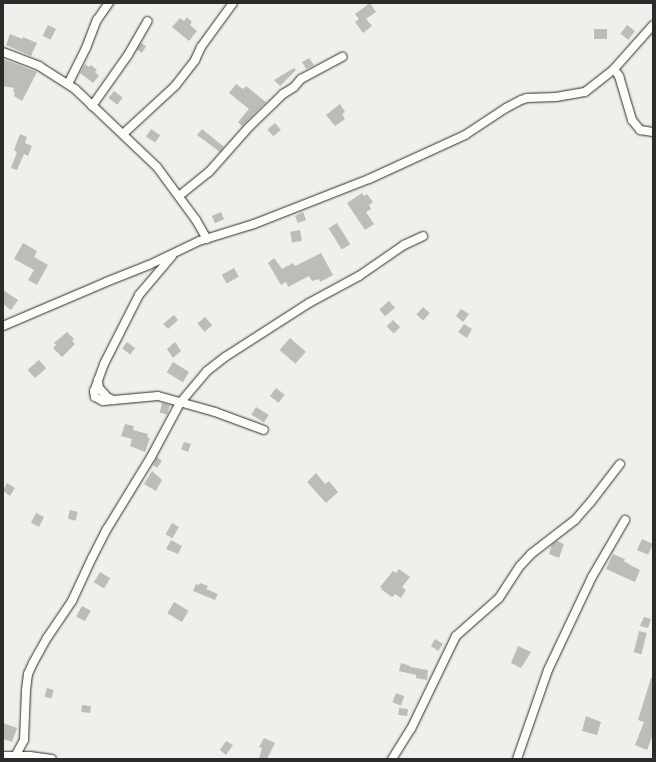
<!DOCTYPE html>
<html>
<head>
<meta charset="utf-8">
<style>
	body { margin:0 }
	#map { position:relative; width:656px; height:762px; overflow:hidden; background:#f0efeb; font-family:Delius,sans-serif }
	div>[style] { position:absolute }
	.building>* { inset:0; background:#bdbcb8; transform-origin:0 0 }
	.roads { filter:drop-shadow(0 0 1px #2b2b2b) drop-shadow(0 0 1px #2b2b2b) }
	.street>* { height:8px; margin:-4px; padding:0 4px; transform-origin:4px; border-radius:4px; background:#fdfcf7 }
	span { translate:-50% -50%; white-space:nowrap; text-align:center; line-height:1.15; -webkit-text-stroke:3px #fdfcf7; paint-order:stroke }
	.frame { position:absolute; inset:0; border:4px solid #2b2b2b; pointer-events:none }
</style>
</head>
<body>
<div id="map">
	<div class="building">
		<i style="clip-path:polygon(370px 3px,376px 12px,366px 19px,372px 26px,363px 33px,355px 22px,359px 19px,355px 14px)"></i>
		<i style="clip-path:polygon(187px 17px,192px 22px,190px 25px,197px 31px,189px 41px,172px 27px,180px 18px,184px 21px)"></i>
		<i style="left:48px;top:25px;width:9px;height:12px;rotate:27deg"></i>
		<i style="left:627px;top:25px;width:10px;height:11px;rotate:37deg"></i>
		<i style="left:594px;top:29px;width:13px;height:10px"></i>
		<i style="clip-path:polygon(10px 34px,22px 39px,23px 37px,37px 43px,31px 56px,6px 45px)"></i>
		<i style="left:141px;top:43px;width:6px;height:8px;rotate:31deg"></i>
		<i style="clip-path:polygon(309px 58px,314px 65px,306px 69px,302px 62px)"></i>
		<i style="clip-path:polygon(3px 59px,37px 72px,22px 101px,14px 96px,15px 93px,13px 92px,14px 88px,3px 86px)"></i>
		<i style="clip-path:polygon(85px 64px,89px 67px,91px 65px,97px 70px,95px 72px,99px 76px,93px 83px,80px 73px)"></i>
		<i style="clip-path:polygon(294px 68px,296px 70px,280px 86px,274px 80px)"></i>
		<i style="clip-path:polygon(236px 84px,243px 89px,246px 86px,266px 102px,242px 126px,238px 122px,249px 109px,229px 93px)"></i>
		<i style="left:114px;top:91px;width:11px;height:9px;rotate:38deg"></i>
		<i style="clip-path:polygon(340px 104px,345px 112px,342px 114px,345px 119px,335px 126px,326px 115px)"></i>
		<i style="left:275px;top:123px;width:9px;height:10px;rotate:49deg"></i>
		<i style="left:151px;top:129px;width:11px;height:9px;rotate:34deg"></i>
		<i style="clip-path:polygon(202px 129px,224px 147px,220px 152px,197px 135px)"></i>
		<i style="clip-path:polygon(20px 134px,27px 137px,25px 143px,32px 146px,28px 156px,24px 154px,17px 170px,11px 168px,17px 152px,14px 150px)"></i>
		<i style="clip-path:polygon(362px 193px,364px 196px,367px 194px,373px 202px,369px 205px,371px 209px,366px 212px,374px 224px,365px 230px,347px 203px)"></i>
		<i style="left:221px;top:212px;width:8px;height:10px;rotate:67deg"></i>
		<i style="clip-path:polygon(303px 212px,306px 220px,298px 223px,295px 216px)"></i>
		<i style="left:337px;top:223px;width:25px;height:10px;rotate:58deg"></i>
		<i style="left:300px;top:230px;width:11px;height:10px;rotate:80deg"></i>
		<i style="clip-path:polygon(23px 243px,37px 251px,34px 257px,48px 265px,37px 285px,28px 280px,34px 270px,14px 259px)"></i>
		<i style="clip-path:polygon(321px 253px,333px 275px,320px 282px,319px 279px,312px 281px,309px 276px,288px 287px,286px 282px,281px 285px,268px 263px,274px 258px,282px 269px,293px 263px,295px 266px)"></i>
		<i style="left:234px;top:268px;width:10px;height:14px;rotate:61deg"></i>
		<i style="clip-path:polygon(3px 290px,18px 300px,11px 310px,3px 304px)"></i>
		<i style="left:389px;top:301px;width:9px;height:13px;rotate:49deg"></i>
		<i style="left:423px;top:307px;width:9px;height:10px;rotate:41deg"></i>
		<i style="clip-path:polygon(461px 309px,469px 314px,463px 322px,456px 316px)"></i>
		<i style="clip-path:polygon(174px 315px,178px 320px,168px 329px,163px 324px)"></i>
		<i style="left:205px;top:317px;width:11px;height:10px;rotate:49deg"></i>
		<i style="left:393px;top:320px;width:10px;height:9px;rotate:45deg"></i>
		<i style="clip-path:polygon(464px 324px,472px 329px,467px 338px,458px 332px)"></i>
		<i style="clip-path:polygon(67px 332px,74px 339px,72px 341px,75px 344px,62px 357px,53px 348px,56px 345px,54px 343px)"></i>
		<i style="left:290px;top:338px;width:21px;height:16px;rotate:41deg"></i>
		<i style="left:127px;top:342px;width:10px;height:8px;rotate:37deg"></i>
		<i style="clip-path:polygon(175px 342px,181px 351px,173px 358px,167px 349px)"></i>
		<i style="left:39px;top:360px;width:11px;height:15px;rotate:49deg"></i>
		<i style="left:173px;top:362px;width:19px;height:12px;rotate:32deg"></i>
		<i style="left:276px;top:388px;width:11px;height:10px;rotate:38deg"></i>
		<i style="left:162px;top:403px;width:8px;height:10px;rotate:14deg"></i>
		<i style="left:256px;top:407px;width:15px;height:9px;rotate:32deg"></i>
		<i style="clip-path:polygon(125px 424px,134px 426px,133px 430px,148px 434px,147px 437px,150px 438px,145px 452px,130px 446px,132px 439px,121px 436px)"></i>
		<i style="clip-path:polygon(184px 442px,191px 444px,188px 452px,181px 449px)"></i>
		<i style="clip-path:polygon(157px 457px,162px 461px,157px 468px,153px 465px)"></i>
		<i style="clip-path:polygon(152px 471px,162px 480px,156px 491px,144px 484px)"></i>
		<i style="clip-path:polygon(316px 473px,325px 484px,329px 481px,338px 492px,326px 503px,307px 482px)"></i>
		<i style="clip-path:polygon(7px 483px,15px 488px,10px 496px,3px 491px)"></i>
		<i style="left:70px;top:510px;width:8px;height:9px;rotate:14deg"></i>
		<i style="left:36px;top:513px;width:9px;height:11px;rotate:27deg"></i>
		<i style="left:172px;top:523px;width:8px;height:13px;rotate:30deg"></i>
		<i style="left:642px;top:539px;width:12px;height:12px;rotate:24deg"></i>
		<i style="clip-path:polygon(171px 540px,182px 546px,178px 554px,166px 549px)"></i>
		<i style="clip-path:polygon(557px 541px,564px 544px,559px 558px,549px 554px,552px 544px)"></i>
		<i style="clip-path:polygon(613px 554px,625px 559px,624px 561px,630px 565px,640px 570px,635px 582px,606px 569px)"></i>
		<i style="clip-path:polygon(399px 569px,410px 577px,402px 587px,406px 590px,401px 598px,395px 594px,392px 597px,381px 589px,382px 588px,380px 587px,393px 571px,396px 573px)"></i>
		<i style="left:100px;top:572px;width:12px;height:12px;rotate:31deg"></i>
		<i style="clip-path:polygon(200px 583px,208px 586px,206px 589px,218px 594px,215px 600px,193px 591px,196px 584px,199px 585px)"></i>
		<i style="left:174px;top:602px;width:17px;height:13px;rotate:31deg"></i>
		<i style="left:82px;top:606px;width:10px;height:12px;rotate:29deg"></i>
		<i style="clip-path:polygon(644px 617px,651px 619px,648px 628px,640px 626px)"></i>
		<i style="left:639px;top:631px;width:8px;height:22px;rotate:14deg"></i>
		<i style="clip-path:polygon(435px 639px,443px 644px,438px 651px,431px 646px)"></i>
		<i style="clip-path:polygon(518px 646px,531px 652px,521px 668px,511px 663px)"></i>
		<i style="clip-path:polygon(401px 663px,410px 666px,410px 667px,428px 670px,427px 680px,416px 678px,416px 675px,399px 671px)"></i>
		<i style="clip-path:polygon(651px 678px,653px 678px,653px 734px,647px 750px,635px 745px,644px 722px,638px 720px)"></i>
		<i style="left:47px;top:688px;width:7px;height:9px;rotate:16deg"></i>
		<i style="left:396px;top:693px;width:9px;height:10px;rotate:21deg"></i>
		<i style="left:82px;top:705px;width:9px;height:7px;rotate:6deg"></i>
		<i style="left:399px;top:708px;width:9px;height:7px;rotate:6deg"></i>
		<i style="clip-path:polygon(586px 716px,601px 722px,597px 735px,582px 731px)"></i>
		<i style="clip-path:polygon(3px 723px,17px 728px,12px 742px,3px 739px)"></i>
		<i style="clip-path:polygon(264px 738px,275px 743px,267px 759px,259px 759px,262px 748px,259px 747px)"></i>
		<i style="clip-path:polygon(226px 741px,233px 745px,226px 755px,220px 750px)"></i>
	</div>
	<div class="roads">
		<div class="street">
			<i style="left:3px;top:52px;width:39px;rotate:21deg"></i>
			<i style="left:39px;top:66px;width:43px;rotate:32.6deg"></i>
			<i style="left:75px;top:89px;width:113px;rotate:43.6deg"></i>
			<i style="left:157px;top:167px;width:66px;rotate:53.7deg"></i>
			<i style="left:196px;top:220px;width:22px;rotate:60deg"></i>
			<i style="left:614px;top:69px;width:9px;rotate:54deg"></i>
			<i style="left:619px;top:76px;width:46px;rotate:73.5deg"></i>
			<i style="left:632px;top:120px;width:13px;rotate:51deg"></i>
			<i style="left:640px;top:130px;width:13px;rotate:9deg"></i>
			<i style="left:68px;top:84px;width:40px;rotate:-63.4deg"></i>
			<i style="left:86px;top:48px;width:30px;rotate:-69deg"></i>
			<i style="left:97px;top:20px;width:21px;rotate:-55deg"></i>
			<i style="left:92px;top:106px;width:62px;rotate:-54.8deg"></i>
			<i style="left:128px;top:55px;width:39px;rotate:-60deg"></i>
			<i style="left:123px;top:134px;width:71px;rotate:-42.7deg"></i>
			<i style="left:175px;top:86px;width:33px;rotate:-52deg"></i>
			<i style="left:195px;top:60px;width:14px;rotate:-65deg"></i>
			<i style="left:201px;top:47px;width:54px;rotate:-54deg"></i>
			<i style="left:179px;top:196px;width:38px;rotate:-39deg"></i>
			<i style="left:209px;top:172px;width:59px;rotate:-48.4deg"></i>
			<i style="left:248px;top:128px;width:49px;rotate:-44.2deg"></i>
			<i style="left:283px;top:94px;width:13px;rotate:-32deg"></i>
			<i style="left:294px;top:87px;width:11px;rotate:-49deg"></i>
			<i style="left:301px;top:79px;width:47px;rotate:-28.2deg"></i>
			<i style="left:172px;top:256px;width:51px;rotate:130.2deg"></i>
			<i style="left:139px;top:295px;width:77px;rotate:116.9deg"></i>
			<i style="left:104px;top:364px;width:29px;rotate:110deg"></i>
			<i style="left:94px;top:391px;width:6px;rotate:81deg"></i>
			<i style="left:95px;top:397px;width:9px;rotate:27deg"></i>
			<i style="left:103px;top:401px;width:55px;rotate:-5.2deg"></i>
			<i style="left:158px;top:396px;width:59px;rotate:15.7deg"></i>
			<i style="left:215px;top:412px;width:52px;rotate:20.2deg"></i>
			<i style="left:3px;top:326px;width:112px;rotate:-23.1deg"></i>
			<i style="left:106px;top:282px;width:46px;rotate:-21.6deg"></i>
			<i style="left:149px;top:265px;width:55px;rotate:-25.6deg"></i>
			<i style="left:199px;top:241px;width:58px;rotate:-17.2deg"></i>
			<i style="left:254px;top:224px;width:123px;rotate:-21.4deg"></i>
			<i style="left:369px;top:179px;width:106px;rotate:-24.6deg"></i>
			<i style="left:465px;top:135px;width:49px;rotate:-33.4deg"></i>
			<i style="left:506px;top:108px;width:17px;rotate:-28deg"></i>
			<i style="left:521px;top:100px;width:6px;rotate:-18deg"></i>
			<i style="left:527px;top:98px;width:29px;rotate:-2deg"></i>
			<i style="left:556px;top:97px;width:29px;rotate:-10deg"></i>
			<i style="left:585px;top:92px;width:37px;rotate:-38deg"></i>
			<i style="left:614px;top:69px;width:59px;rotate:-48.4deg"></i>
			<i style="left:98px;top:380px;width:8px;rotate:83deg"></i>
			<i style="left:99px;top:388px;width:12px;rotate:48deg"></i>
			<i style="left:107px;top:397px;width:7px;rotate:27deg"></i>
			<i style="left:16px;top:755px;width:17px;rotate:-62deg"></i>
			<i style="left:24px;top:740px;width:50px;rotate:-87.7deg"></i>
			<i style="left:26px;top:690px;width:16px;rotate:-83deg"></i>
			<i style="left:28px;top:674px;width:12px;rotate:-66deg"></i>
			<i style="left:33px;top:663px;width:29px;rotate:-61deg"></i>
			<i style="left:47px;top:638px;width:45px;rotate:-56deg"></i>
			<i style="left:72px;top:601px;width:47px;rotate:-65.1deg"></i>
			<i style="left:92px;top:558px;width:33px;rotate:-63deg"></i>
			<i style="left:107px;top:529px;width:84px;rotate:-58.6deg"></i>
			<i style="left:151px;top:457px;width:61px;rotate:-61.8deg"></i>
			<i style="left:180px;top:403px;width:42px;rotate:-49.8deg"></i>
			<i style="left:207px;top:371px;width:23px;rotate:-38deg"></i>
			<i style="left:225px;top:357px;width:100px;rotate:-32.7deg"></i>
			<i style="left:309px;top:303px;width:57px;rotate:-28.4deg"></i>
			<i style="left:359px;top:276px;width:55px;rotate:-34.6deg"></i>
			<i style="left:404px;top:245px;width:21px;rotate:-25deg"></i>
			<i style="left:3px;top:756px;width:27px"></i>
			<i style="left:30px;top:756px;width:22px;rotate:8deg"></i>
			<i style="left:392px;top:759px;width:36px;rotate:-58deg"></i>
			<i style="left:411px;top:729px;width:103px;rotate:-64.2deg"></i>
			<i style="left:456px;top:636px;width:57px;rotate:-41.5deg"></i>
			<i style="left:499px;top:598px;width:38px;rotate:-57deg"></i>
			<i style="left:520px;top:566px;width:16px;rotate:-47deg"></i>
			<i style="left:531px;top:554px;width:56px;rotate:-37.7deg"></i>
			<i style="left:575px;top:520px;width:23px;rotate:-49deg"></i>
			<i style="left:590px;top:503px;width:49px;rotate:-52.4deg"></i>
			<i style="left:517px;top:759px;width:94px;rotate:-70.8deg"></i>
			<i style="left:548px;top:670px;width:103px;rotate:-64.7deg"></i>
			<i style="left:592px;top:577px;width:66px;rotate:-59.9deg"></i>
		</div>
	</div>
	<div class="frame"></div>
</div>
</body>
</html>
